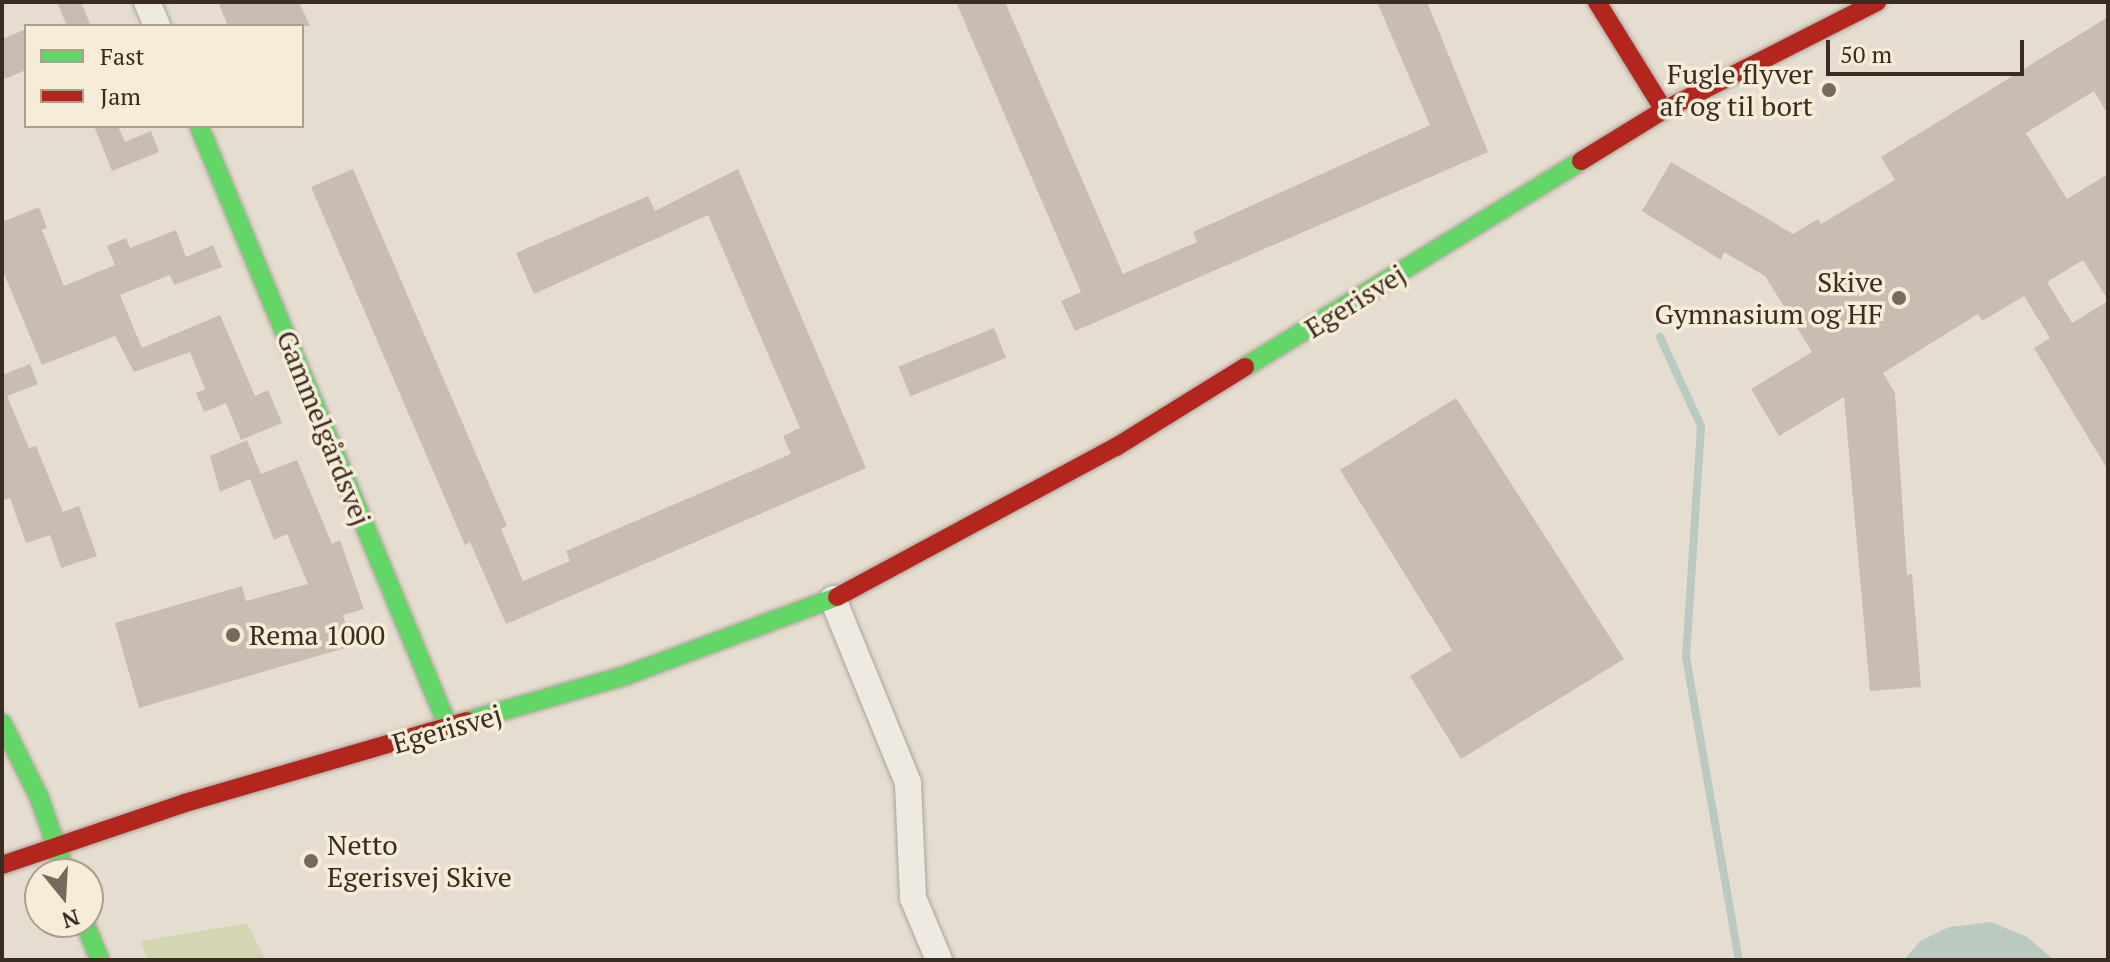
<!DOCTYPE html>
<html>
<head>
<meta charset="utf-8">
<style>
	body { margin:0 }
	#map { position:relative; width:2110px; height:962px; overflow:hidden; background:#e5ded0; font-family:"PT Serif",serif }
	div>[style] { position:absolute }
	.green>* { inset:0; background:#d4d5b3 }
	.water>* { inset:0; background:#bacac1 }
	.stream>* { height:8px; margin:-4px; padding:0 4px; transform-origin:4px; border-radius:4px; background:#bacac1 }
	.building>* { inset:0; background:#c9bdb1; transform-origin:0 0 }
	.roads { filter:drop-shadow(0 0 2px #aba398) drop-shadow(0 0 2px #aba398) }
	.street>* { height:26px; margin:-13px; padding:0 13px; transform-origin:13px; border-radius:13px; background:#eee9e1 }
	.fast>* { height:18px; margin:-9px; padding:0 9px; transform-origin:9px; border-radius:9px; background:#63d668 }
	.jam>* { height:18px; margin:-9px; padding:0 9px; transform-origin:9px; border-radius:9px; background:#b3261e }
	.dots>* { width:22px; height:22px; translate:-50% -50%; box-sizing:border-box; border:4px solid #f6ecd7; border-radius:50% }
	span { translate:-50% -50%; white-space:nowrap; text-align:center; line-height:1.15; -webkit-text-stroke:7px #f6ecd7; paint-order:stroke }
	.poi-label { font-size:28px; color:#3a2c20 }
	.right { translate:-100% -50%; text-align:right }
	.left { translate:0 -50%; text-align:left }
	.street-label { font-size:28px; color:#3a2c20 }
	.frame { position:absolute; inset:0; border:4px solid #3a2c20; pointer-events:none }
	.legend { position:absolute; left:24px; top:24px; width:280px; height:104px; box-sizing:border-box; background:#f6ecd7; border:2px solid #ab9f8e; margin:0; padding:10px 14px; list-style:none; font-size:24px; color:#3a2c20 }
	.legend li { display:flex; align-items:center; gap:16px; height:40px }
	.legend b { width:40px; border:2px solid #ab9f8e }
	.north { position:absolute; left:24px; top:858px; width:80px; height:80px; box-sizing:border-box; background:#f6ecd7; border:2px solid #ab9f8e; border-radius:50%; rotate:162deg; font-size:22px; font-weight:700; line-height:32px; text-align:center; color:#3a2c20 }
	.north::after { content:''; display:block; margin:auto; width:28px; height:36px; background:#766a5e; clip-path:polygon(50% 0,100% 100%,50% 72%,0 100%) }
	.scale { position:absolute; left:1826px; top:40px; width:198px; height:36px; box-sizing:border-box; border:4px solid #3a2c20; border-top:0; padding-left:10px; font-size:24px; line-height:28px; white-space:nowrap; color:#3a2c20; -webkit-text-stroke:6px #f6ecd7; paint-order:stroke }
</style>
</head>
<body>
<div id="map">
	<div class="green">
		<i style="clip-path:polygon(247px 923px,266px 960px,147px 960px,141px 941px)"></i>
	</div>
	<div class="water">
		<i style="clip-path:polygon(1991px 922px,2027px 937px,2054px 960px,1904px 960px,1920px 941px,1949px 927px)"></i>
	</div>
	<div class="stream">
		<i style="left:1660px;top:337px;width:98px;rotate:65.3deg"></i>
		<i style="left:1701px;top:426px;width:231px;rotate:93.7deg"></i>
		<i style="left:1686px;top:657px;width:308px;rotate:80.1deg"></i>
	</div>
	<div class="building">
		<i style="clip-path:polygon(57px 2px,81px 2px,91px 26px,67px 26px)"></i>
		<i style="clip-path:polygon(218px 2px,299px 2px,310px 26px,228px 26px)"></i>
		<i style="clip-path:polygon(956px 2px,1005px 2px,1123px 274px,1197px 242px,1193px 232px,1430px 125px,1377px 2px,1427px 2px,1488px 152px,1075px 331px,1061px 301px,1081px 292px)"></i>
		<i style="clip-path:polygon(2108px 17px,2108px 115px,2094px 91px,2026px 133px,2067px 199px,2108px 174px,2108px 300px,2083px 260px,2047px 282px,2072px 323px,2108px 301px,2108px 470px,2034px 348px,2050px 338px,2024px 296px,1982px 321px,1978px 314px,1883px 373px,1895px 393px,1907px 575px,1912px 574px,1921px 687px,1870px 691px,1844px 397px,1779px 436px,1751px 389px,1812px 352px,1765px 276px,1724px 252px,1721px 260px,1642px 211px,1671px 162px,1793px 234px,1818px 219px,1821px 224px,1895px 180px,1881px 157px)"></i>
		<i style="clip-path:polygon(26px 29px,26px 70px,2px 80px,2px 39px)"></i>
		<i style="clip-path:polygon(94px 126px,118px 126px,125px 142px,151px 131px,159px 152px,112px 171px)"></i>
		<i style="clip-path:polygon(353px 169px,507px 526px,501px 529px,523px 581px,570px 561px,566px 551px,791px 454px,783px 436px,800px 428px,708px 215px,534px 294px,516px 253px,648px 196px,655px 211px,738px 169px,866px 468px,506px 624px,470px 542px,465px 545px,311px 187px)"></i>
		<i style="clip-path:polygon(39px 207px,47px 228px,42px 230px,64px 286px,115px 265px,107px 246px,126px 238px,130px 248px,176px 230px,186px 257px,213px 245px,222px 267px,174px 285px,170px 275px,120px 295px,142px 348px,220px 315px,255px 396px,268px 390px,282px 423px,241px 440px,226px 403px,204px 412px,196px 393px,205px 389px,190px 352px,134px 372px,115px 336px,42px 365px,2px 269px,2px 222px)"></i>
		<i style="left:994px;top:328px;width:32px;height:103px;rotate:68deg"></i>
		<i style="clip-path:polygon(30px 364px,38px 384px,7px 396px,29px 448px,36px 446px,63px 512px,79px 506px,97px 556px,61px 568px,50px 535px,26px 543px,10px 498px,2px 501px,2px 375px)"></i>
		<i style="clip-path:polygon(1456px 398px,1624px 659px,1461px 759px,1410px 676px,1452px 650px,1340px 470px)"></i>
		<i style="clip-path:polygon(247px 440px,261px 474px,297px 460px,332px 544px,340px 540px,364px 609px,343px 615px,352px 646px,139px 708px,115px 623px,242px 586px,246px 601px,308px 584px,287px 534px,274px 540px,250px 479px,220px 492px,210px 456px)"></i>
	</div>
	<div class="roads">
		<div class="street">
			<i style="left:147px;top:2px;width:26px;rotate:67deg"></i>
			<i style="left:833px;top:599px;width:199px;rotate:67.8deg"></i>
			<i style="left:908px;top:783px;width:115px;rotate:87.5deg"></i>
			<i style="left:913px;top:898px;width:67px;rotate:67.2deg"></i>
		</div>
		<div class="fast">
			<i style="left:199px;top:126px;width:653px;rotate:67.48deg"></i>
			<i style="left:1245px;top:367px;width:394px;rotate:-31.5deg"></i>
			<i style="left:467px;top:721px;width:166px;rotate:-16deg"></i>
			<i style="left:627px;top:675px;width:224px;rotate:-20.4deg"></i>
			<i style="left:2px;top:723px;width:83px;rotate:63.4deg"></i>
			<i style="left:39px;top:797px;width:82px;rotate:70.7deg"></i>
			<i style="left:84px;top:922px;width:41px;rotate:67.2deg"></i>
		</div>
		<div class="jam">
			<i style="left:1597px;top:2px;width:127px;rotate:58.2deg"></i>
			<i style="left:1581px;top:161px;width:97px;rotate:-31.6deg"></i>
			<i style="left:1664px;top:110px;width:239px;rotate:-26.9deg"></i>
			<i style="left:837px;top:597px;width:317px;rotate:-28.3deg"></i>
			<i style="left:1116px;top:447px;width:152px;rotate:-31.8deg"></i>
			<i style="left:2px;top:865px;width:193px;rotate:-18.7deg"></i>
			<i style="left:185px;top:803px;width:294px;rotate:-16.2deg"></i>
		</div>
	</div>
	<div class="dots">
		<i style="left:1829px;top:90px;background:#766a5e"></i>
		<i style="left:1899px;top:298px;background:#766a5e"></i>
		<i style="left:233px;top:635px;background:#766a5e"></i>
		<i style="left:311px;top:861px;background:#766a5e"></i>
	</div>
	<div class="poi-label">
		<span class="right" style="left:1813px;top:90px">Fugle flyver<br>af og til bort</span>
		<span class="right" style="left:1883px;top:298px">Skive<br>Gymnasium og HF</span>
		<span class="left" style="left:249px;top:635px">Rema 1000</span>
		<span class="left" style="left:327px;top:861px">Netto<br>Egerisvej Skive</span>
	</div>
	<div class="street-label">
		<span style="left:1355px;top:301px;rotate:-32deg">Egerisvej</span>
		<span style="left:324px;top:428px;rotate:68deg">Gammelgårdsvej</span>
		<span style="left:447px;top:729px;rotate:-16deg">Egerisvej</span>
	</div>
	<div class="frame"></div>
	<ul class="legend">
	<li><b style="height:10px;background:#63d668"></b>Fast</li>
	<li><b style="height:10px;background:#b3261e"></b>Jam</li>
	</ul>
	<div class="north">N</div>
	<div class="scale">50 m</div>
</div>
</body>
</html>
